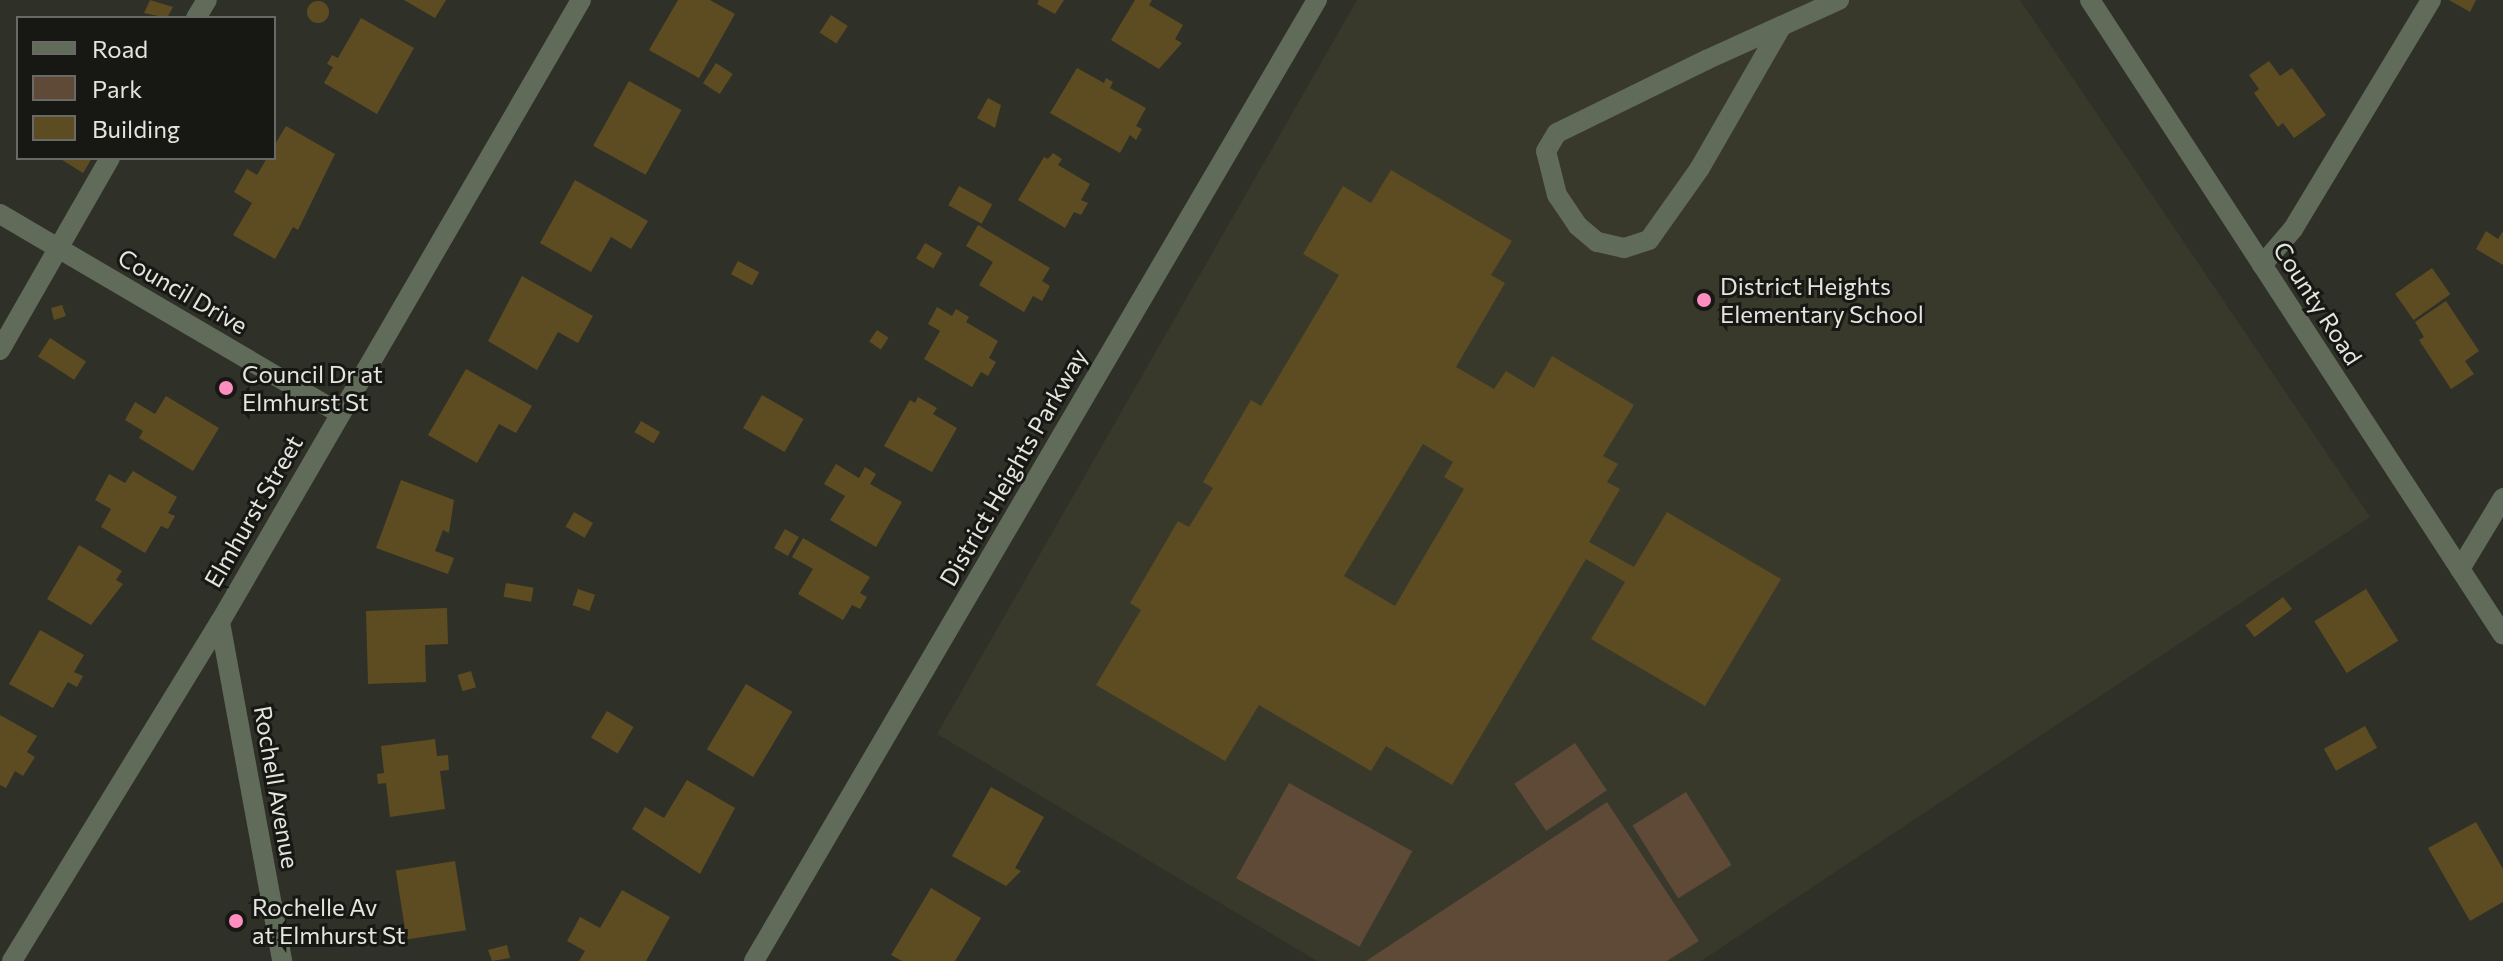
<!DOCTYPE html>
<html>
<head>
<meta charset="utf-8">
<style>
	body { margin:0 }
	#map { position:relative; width:2503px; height:961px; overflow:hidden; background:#2f3028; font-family:Commissioner,sans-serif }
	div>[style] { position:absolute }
	.built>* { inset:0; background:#38392b }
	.green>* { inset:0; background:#5e4a37; transform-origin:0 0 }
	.building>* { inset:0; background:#5d4c22; transform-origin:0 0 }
	.round { border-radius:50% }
	.service>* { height:20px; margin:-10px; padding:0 10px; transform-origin:10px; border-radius:10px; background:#606b5a }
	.minor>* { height:20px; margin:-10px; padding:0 10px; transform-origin:10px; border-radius:10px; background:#606b5a }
	.tertiary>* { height:20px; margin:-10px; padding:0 10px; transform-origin:10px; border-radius:10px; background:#606b5a }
	.dots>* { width:22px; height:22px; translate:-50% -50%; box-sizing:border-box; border:4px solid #171714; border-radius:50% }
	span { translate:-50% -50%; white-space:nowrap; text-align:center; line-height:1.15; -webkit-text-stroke:6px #171714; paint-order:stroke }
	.poi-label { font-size:24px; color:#e5e5e0 }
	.left { translate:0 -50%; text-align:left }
	.street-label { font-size:24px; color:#e5e5e0 }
	.legend { position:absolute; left:16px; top:16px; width:260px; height:144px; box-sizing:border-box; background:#171714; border:2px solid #696966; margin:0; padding:10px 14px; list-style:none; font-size:24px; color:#e5e5e0 }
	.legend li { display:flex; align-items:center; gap:16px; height:40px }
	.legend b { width:40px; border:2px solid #696966 }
</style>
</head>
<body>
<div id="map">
	<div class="built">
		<i style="clip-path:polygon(1357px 0,2020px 0,2370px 517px,1701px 961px,1317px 961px,937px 734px)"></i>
	</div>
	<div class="green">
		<i style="left:1575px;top:743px;width:57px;height:73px;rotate:56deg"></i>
		<i style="left:1289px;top:783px;width:141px;height:109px;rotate:29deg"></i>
		<i style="left:1686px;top:792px;width:86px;height:63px;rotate:58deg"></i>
		<i style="clip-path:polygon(1607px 802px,1699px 941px,1667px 961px,1366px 961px)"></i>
	</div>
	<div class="building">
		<i style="clip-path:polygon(150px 0,173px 7px,167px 18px,144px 13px)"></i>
		<i style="clip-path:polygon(404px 0,446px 0,435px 18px)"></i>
		<i style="clip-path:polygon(678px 0,710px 0,735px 14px,699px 78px,649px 50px)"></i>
		<i style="clip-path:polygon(1039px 0,1064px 0,1055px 14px,1037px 4px)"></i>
		<i style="clip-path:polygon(1135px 0,1152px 0,1149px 5px,1183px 25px,1175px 39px,1182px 43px,1159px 69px,1111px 40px)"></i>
		<i style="clip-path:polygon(2449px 0,2476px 0,2470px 12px)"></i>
		<i class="round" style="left:307px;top:1px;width:22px;height:22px"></i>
		<i style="left:831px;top:15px;width:20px;height:21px;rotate:33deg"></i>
		<i style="clip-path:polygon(361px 18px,414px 48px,377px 114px,324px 83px,333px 67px,327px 64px,332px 55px,338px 58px)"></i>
		<i style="clip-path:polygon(2269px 61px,2280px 76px,2292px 68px,2326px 115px,2294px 138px,2283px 123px,2278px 127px,2254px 93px,2259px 89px,2249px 75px)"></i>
		<i style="left:716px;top:63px;width:20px;height:24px;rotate:33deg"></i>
		<i style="clip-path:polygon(1077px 68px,1104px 83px,1106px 78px,1113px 82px,1110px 88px,1146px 108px,1136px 126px,1142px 129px,1136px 140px,1130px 135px,1120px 153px,1050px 113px)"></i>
		<i style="left:629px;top:81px;width:60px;height:74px;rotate:29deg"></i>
		<i style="clip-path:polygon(988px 98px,1001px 105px,995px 128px,977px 118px)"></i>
		<i style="clip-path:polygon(286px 126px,335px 154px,298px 230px,293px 227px,275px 259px,233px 235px,252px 203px,234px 192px,247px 169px,257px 175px,267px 158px,274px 158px,274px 146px)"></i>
		<i style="clip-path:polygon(1053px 153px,1062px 159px,1058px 165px,1090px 184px,1081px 200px,1088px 203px,1081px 215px,1074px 212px,1065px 228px,1018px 200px,1044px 157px,1048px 159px)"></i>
		<i style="clip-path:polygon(59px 158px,92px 158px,83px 173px)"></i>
		<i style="clip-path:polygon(evenodd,1391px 170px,1512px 241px,1491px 275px,1505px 283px,1456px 367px,1494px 389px,1506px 371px,1534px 388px,1552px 356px,1634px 405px,1603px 456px,1618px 464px,1607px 482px,1620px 489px,1589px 542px,1634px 567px,1667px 512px,1781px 579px,1705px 706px,1591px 639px,1625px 582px,1586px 559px,1452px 785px,1386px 746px,1371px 771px,1259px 705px,1225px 761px,1096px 685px,1141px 610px,1130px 603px,1178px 521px,1189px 527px,1213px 488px,1203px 482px,1251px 400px,1261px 406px,1339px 275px,1303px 254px,1343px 186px,1371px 203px,1391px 170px,1423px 444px,1453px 462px,1444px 477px,1464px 489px,1395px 606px,1344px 576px,1423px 444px)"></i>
		<i style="clip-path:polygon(575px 180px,648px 221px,631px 249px,611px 237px,591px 272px,540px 243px)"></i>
		<i style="left:959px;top:186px;width:38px;height:22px;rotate:29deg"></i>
		<i style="clip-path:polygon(978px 225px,1050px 268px,1042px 281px,1050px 286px,1042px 301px,1033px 296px,1024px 312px,979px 285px,993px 262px,966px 246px)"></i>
		<i style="clip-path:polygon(2486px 231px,2498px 239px,2503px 231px,2503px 265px,2476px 249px)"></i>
		<i style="left:925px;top:243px;width:20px;height:18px;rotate:30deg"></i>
		<i style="left:738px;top:261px;width:24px;height:15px;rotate:28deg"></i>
		<i style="left:2432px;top:268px;width:32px;height:45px;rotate:55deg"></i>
		<i style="clip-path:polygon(522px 276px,593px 316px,578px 343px,558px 332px,537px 370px,488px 341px)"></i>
		<i style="clip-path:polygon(2446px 301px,2479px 351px,2465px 361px,2474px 374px,2451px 389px,2419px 340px,2424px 337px,2415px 322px)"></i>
		<i style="clip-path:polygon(62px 305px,66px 316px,54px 320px,51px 308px)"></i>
		<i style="clip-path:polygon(937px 307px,952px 316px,956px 309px,969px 317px,966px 322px,998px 341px,989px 358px,996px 362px,988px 376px,981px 372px,972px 387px,924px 359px,940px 331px,928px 324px)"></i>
		<i style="left:877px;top:330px;width:14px;height:14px;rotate:34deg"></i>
		<i style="left:50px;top:338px;width:43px;height:22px;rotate:33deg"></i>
		<i style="clip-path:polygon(466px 369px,532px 406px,516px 433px,499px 424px,477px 463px,428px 435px)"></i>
		<i style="left:762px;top:395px;width:48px;height:38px;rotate:30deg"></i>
		<i style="clip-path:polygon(166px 396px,219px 428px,193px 471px,139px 438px,143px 431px,125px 420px,135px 402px,155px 414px)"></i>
		<i style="clip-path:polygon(918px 397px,937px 408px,933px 414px,957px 428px,932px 472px,884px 446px,910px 400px,915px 403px)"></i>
		<i style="left:641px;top:421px;width:22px;height:13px;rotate:30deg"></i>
		<i style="clip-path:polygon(836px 464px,859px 478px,865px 467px,876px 474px,870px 484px,902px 502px,876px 547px,830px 520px,845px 496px,824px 484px)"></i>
		<i style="clip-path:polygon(133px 471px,177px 497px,168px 513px,175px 516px,168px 529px,161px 526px,145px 553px,101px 527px,111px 509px,95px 500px,109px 474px,125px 483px)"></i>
		<i style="clip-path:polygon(401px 480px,454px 500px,449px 533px,443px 530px,435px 551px,454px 558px,448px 574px,376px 548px)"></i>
		<i style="left:574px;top:512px;width:22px;height:17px;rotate:30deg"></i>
		<i style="left:785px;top:529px;width:16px;height:22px;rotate:30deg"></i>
		<i style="clip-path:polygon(803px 538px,870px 577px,860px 593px,867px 597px,860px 609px,852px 605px,843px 620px,798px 594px,813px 569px,792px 557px)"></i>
		<i style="clip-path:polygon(79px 545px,122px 571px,116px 580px,123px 584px,91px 625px,47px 599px)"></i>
		<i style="left:506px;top:583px;width:28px;height:14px;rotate:10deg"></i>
		<i style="left:578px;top:589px;width:18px;height:17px;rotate:19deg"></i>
		<i style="left:2366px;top:589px;width:61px;height:61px;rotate:58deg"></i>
		<i style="left:2283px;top:597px;width:15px;height:47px;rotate:53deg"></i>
		<i style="clip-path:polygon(447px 608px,448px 644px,425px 645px,426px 682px,368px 684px,366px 611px)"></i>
		<i style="clip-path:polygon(40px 630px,84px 655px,74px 672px,83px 676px,77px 687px,68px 682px,53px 708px,9px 684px)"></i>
		<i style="left:471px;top:671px;width:17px;height:14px;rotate:73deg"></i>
		<i style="left:746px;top:684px;width:54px;height:76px;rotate:31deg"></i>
		<i style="left:607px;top:711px;width:31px;height:31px;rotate:31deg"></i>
		<i style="clip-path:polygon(0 715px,37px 736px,27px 752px,35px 757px,23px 776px,15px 771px,6px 788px,0 785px)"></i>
		<i style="left:2365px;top:726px;width:25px;height:47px;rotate:61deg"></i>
		<i style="clip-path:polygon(435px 739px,437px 756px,448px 755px,449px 770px,440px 771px,445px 809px,390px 817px,386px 783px,378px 784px,377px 774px,384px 773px,381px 746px)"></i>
		<i style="clip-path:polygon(687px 780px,735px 808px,700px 874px,632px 829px,645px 807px,664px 818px)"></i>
		<i style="clip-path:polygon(991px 787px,1044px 817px,1015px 868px,1021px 871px,1006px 886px,952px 856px)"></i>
		<i style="clip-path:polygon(2476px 822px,2503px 869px,2503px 902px,2470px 921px,2428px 848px)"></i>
		<i style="left:455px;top:861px;width:70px;height:60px;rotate:81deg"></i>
		<i style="clip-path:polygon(931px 888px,981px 918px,955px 961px,902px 961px,891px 955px)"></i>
		<i style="clip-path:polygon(622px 890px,670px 917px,646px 961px,579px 961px,585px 951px,567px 941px,580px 917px,600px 928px)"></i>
		<i style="clip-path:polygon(507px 945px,510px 958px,492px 961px,488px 950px)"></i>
	</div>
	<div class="service">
		<i style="left:196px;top:18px;width:21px;rotate:-59deg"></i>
		<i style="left:1781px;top:27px;width:163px;rotate:119.9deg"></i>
		<i style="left:1700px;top:168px;width:88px;rotate:125.3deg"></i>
		<i style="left:1649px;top:240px;width:26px;rotate:162deg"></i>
		<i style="left:1624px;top:248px;width:28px;rotate:-167deg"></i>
		<i style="left:1597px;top:242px;width:25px;rotate:-140deg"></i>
		<i style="left:1578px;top:226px;width:37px;rotate:-124deg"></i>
		<i style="left:1557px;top:195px;width:45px;rotate:-104deg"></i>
		<i style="left:1546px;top:151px;width:21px;rotate:-59deg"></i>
		<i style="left:1557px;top:133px;width:166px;rotate:-26.1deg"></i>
		<i style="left:1706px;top:60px;width:146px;rotate:-24.3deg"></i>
		<i style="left:2262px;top:265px;width:48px;rotate:-49.3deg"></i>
		<i style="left:2293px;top:229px;width:267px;rotate:-58.9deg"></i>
		<i style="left:0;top:350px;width:221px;rotate:-60.2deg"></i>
	</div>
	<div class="minor">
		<i style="left:0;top:214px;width:393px;rotate:30.4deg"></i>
		<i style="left:2460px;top:569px;width:83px;rotate:-58.8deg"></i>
		<i style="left:220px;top:622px;width:345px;rotate:79.6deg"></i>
		<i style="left:12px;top:961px;width:398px;rotate:-58.5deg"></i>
		<i style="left:220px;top:622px;width:719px;rotate:-59.87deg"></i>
	</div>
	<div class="tertiary">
		<i style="left:2090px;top:0;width:757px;rotate:56.96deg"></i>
		<i style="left:754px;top:961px;width:1114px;rotate:-59.64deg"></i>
	</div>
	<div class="dots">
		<i style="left:1704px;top:300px;background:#fd8ebf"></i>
		<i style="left:226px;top:388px;background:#fd8ebf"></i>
		<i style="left:236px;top:921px;background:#fd8ebf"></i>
	</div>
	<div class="poi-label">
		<span class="left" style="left:1720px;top:300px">District Heights<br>Elementary School</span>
		<span class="left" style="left:242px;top:388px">Council Dr at<br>Elmhurst St</span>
		<span class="left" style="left:252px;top:921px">Rochelle Av<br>at Elmhurst St</span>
	</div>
	<div class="street-label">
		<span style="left:183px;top:291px;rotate:30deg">Council Drive</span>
		<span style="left:2318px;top:303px;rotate:57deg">County Road</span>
		<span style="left:1013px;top:467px;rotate:-60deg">District Heights Parkway</span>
		<span style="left:253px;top:511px;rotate:-60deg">Elmhurst Street</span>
		<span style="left:277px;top:787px;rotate:80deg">Rochell Avenue</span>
	</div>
	<ul class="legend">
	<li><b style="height:10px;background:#606b5a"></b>Road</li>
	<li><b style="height:22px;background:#5e4a37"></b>Park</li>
	<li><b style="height:22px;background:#5d4c22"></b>Building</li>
	</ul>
</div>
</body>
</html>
